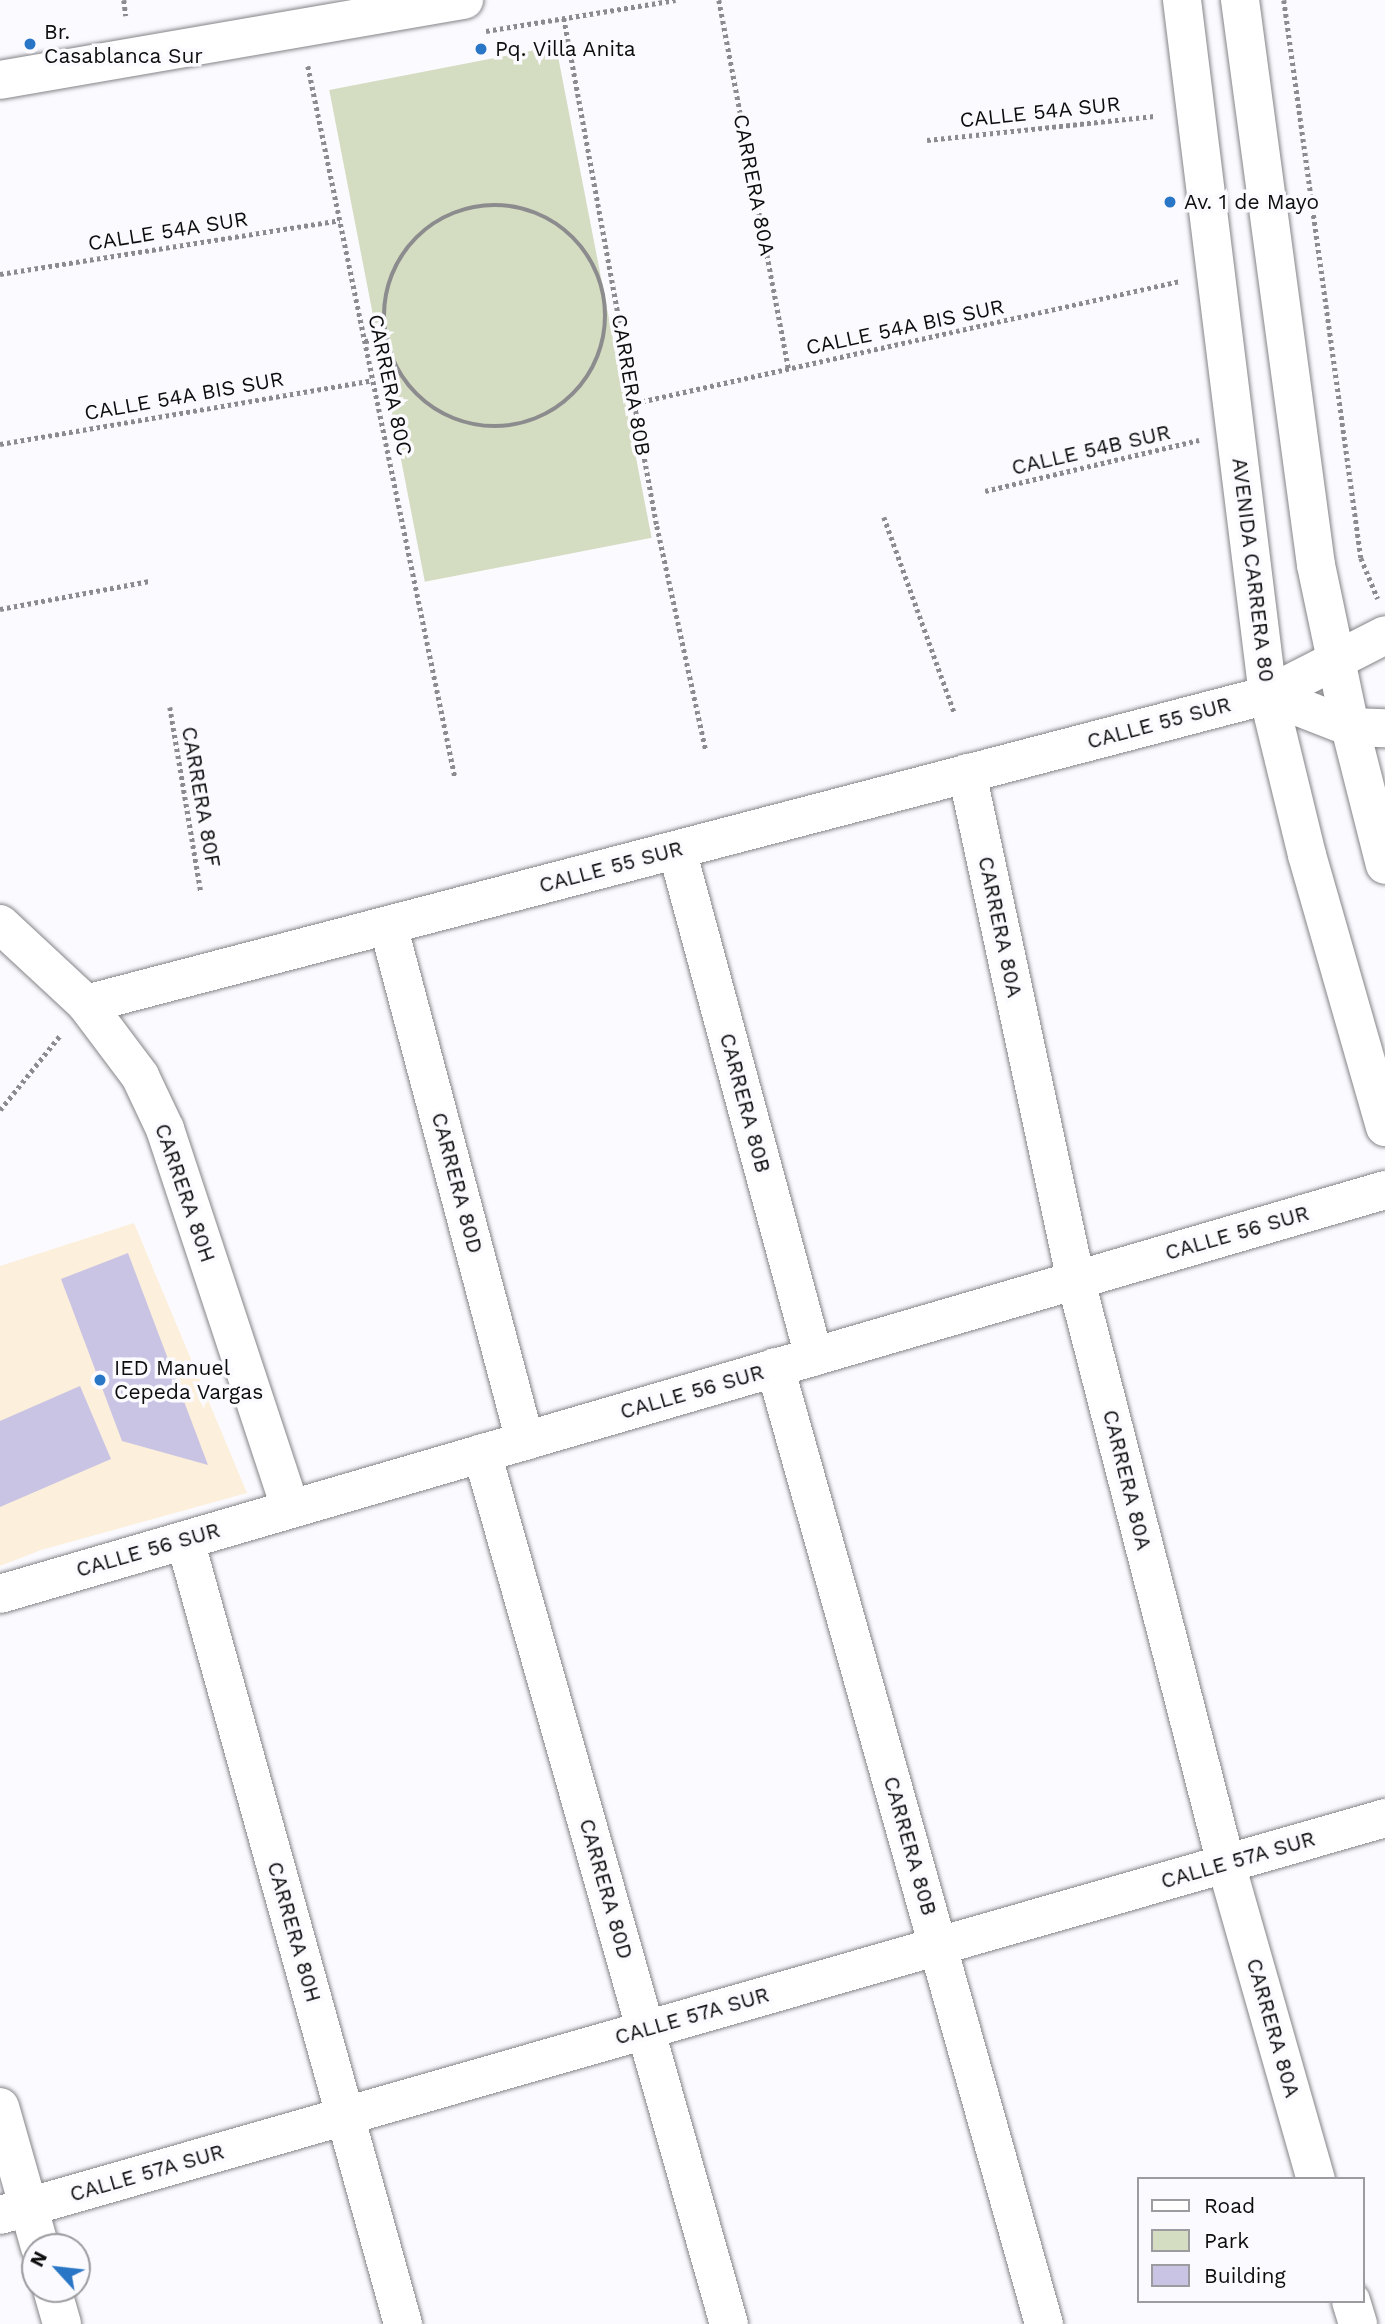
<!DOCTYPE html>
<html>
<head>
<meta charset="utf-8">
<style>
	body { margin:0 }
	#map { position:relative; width:1385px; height:2324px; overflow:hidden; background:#fbfaff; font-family:"Work Sans",sans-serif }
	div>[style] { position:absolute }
	.education>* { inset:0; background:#fcefdb }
	.green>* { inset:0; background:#d4dcc1; transform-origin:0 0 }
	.building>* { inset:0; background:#cac4e4 }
	.path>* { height:4.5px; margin-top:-2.25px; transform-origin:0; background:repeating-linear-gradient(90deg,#8c8c8f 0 3.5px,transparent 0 7px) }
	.path>.ring { margin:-2.25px; padding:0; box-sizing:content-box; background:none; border:4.5px solid #8c8c8f; border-radius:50% }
	.roads { filter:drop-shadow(0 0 2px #858488) drop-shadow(0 0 2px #858488) }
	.minor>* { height:38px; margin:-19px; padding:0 19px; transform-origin:19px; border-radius:19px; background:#fff }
	.tertiary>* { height:38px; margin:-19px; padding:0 19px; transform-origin:19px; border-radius:19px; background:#fff }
	.primary>* { height:38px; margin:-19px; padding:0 19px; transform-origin:19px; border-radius:19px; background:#fff }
	.dots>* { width:19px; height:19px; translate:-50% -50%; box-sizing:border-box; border:4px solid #fbfaff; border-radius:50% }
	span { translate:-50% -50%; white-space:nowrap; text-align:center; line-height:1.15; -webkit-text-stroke:7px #fbfaff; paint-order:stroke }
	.poi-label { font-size:21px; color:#0d0d0e }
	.left { translate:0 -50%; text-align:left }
	.street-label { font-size:21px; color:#0d0d0e }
	.legend { position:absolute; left:1137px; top:2177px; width:228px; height:126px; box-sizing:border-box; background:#fbfaff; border:2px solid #9c9b9f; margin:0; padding:9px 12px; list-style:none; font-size:21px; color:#0d0d0e }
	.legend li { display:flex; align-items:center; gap:14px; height:35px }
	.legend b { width:35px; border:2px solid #9c9b9f }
	.north { position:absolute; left:21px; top:2233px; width:70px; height:70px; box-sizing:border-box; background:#fbfaff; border:2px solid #9c9b9f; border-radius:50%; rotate:297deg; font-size:19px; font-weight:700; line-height:28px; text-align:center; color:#0d0d0e }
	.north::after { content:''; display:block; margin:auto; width:24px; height:32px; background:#2a76c6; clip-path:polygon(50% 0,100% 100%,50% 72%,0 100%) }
</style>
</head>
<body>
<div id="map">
	<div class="education">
		<i style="clip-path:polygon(134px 1223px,247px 1493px,41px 1550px,0 1566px,0 1266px)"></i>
	</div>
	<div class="green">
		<i style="left:556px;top:46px;width:501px;height:231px;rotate:79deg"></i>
	</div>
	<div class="building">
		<i style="clip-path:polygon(128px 1253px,208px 1465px,122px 1441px,61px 1279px)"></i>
		<i style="clip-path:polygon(80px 1386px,111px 1459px,0 1507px,0 1421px)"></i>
	</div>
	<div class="path">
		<i style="left:124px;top:0;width:16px;rotate:83deg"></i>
		<i style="left:719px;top:0;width:376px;rotate:79.3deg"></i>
		<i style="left:1284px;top:0;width:563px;rotate:82.14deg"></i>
		<i style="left:1361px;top:558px;width:44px;rotate:67.5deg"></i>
		<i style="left:564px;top:18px;width:516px;rotate:79.63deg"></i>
		<i style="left:657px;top:526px;width:230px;rotate:77.7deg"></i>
		<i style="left:486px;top:31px;width:192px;rotate:-9.3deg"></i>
		<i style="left:308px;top:66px;width:726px;rotate:78.32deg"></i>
		<i style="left:927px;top:140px;width:231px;rotate:-6deg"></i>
		<i class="ring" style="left:384px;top:205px;width:217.5px;height:217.5px"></i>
		<i style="left:0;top:274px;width:344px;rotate:-9deg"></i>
		<i style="left:365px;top:341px;width:20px;rotate:-6deg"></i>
		<i style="left:635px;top:403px;width:558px;rotate:-12.62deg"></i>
		<i style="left:0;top:444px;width:378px;rotate:-9.7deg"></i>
		<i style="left:985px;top:491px;width:220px;rotate:-13.4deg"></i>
		<i style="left:884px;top:517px;width:209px;rotate:70.2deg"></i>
		<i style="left:0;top:609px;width:152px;rotate:-10.6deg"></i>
		<i style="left:170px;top:707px;width:188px;rotate:80.5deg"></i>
		<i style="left:0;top:1110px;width:97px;rotate:-51.2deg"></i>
	</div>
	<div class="roads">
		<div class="minor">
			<i style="left:967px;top:773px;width:520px;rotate:77.89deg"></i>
			<i style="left:1076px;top:1281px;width:602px;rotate:75.57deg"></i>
			<i style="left:1226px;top:1864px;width:328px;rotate:74.1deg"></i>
			<i style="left:677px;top:850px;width:525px;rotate:74.88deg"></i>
			<i style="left:388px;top:925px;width:534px;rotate:75.13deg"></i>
			<i style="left:86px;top:1004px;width:1222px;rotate:-14.65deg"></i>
			<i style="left:775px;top:1367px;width:994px;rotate:74.3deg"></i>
			<i style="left:482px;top:1453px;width:905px;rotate:74.17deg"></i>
			<i style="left:185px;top:1540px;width:814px;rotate:74.46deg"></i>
			<i style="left:0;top:2107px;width:146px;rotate:74.1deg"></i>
			<i style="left:0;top:2215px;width:1441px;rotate:-15.99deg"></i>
			<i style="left:52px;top:2289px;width:36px;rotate:74deg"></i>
			<i style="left:1351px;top:2301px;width:24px;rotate:73deg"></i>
		</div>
		<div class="tertiary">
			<i style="left:0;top:80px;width:471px;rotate:-9.8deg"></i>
			<i style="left:0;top:924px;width:117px;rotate:42.9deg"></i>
			<i style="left:86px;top:1004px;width:90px;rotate:53.1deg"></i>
			<i style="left:140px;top:1076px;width:59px;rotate:64.7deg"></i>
			<i style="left:165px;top:1129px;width:400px;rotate:71.7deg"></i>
			<i style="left:0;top:1594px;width:1443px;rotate:-16.26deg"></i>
		</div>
		<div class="primary">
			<i style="left:1182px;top:0;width:700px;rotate:82.95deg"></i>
			<i style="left:1268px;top:695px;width:165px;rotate:76.3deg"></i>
			<i style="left:1307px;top:855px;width:283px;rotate:74deg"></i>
			<i style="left:1240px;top:0;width:570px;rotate:82.34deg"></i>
			<i style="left:1316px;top:565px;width:166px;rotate:78.1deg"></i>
			<i style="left:1350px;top:727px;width:142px;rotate:75.8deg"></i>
			<i style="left:1268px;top:695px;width:131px;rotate:-27.1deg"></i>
			<i style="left:1268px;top:695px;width:88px;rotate:21.3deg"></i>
			<i style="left:1350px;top:727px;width:35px;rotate:2deg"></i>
		</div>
	</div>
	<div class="dots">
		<i style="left:30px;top:44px;background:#2a76c6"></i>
		<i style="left:481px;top:49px;background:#2a76c6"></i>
		<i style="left:1170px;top:202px;background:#2a76c6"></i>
		<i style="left:100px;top:1380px;background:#2a76c6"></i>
	</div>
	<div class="poi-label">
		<span class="left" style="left:44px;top:44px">Br.<br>Casablanca Sur</span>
		<span class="left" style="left:495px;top:49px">Pq. Villa Anita</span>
		<span class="left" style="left:1184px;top:202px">Av. 1 de Mayo</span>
		<span class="left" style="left:114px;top:1380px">IED Manuel<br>Cepeda Vargas</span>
	</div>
	<div class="street-label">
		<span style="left:1040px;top:112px;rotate:-6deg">CALLE 54A SUR</span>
		<span style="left:754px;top:185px;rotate:79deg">CARRERA 80A</span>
		<span style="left:168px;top:231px;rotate:-9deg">CALLE 54A SUR</span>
		<span style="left:905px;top:327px;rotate:-12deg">CALLE 54A BIS SUR</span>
		<span style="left:390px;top:385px;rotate:78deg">CARRERA 80C</span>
		<span style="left:631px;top:385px;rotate:80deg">CARRERA 80B</span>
		<span style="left:184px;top:396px;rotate:-10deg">CALLE 54A BIS SUR</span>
		<span style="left:1091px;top:450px;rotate:-13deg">CALLE 54B SUR</span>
		<span style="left:1253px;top:570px;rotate:83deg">AVENIDA CARRERA 80</span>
		<span style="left:1159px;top:723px;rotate:-15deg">CALLE 55 SUR</span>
		<span style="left:201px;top:797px;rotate:80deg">CARRERA 80F</span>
		<span style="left:611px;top:867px;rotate:-15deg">CALLE 55 SUR</span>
		<span style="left:1000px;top:927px;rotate:78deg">CARRERA 80A</span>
		<span style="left:745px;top:1103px;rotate:75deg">CARRERA 80B</span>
		<span style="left:457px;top:1183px;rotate:75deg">CARRERA 80D</span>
		<span style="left:185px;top:1193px;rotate:71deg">CARRERA 80H</span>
		<span style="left:1237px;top:1233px;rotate:-16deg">CALLE 56 SUR</span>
		<span style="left:692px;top:1392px;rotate:-16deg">CALLE 56 SUR</span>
		<span style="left:1127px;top:1480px;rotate:76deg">CARRERA 80A</span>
		<span style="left:148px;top:1550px;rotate:-16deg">CALLE 56 SUR</span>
		<span style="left:910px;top:1846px;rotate:74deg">CARRERA 80B</span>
		<span style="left:1238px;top:1860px;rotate:-16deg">CALLE 57A SUR</span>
		<span style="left:606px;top:1889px;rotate:74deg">CARRERA 80D</span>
		<span style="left:294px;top:1932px;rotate:74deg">CARRERA 80H</span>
		<span style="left:692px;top:2016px;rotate:-16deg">CALLE 57A SUR</span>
		<span style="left:1273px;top:2028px;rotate:74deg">CARRERA 80A</span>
		<span style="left:147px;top:2173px;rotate:-16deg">CALLE 57A SUR</span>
	</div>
	<ul class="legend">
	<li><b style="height:9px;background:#fff"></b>Road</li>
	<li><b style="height:19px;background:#d4dcc1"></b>Park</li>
	<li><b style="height:19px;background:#cac4e4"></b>Building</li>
	</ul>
	<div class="north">N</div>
</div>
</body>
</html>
